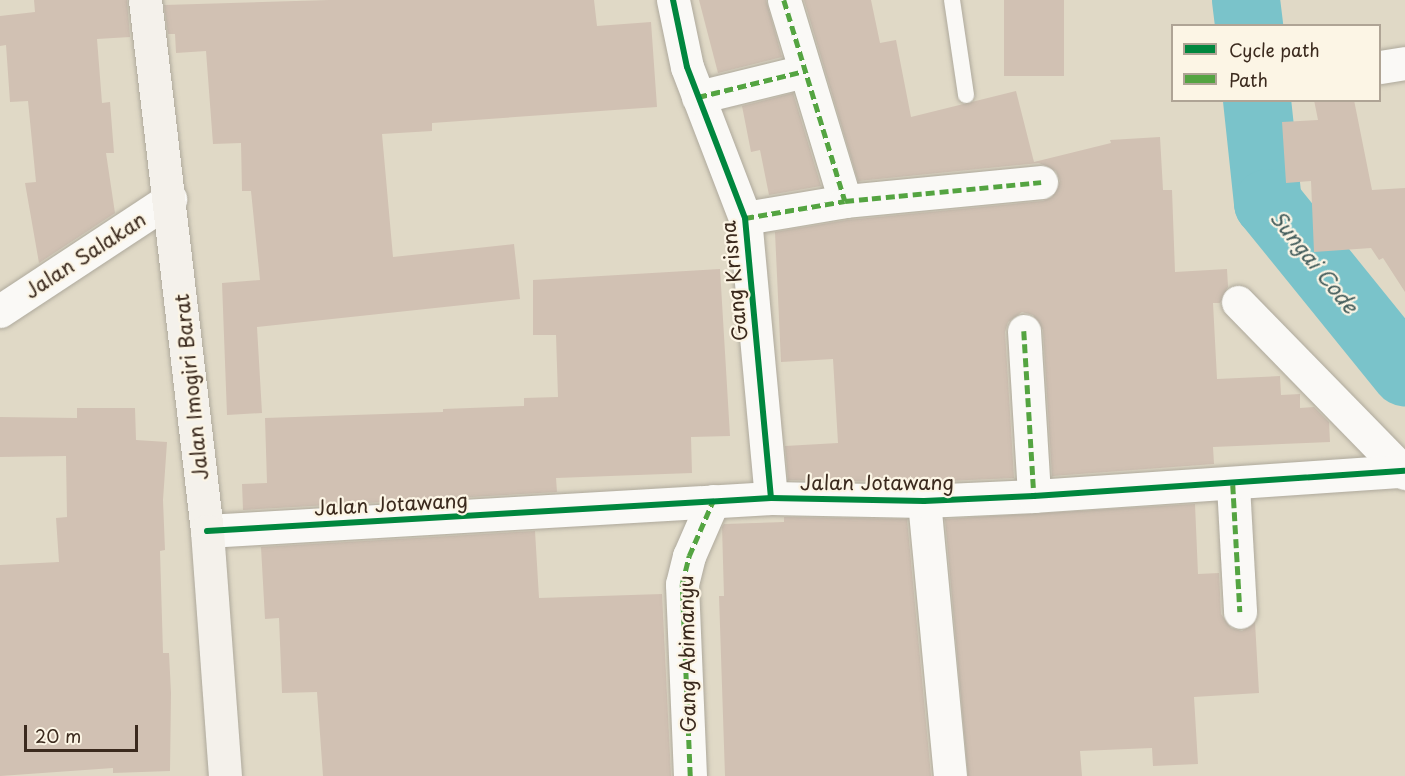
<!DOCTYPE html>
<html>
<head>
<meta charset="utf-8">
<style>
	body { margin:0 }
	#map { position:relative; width:1405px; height:776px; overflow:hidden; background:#e0d9c6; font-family:"Playpen Sans",sans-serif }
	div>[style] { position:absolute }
	.river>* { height:68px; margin:-34px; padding:0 34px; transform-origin:34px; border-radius:34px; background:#7ac3ca }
	.building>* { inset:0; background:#d1c1b3; transform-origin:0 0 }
	.roads { filter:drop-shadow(0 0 2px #aea99c) drop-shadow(0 0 2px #aea99c) }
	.lane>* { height:16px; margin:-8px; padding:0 8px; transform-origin:8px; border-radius:8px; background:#faf9f6 }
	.street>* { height:33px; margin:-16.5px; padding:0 16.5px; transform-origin:16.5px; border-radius:16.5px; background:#faf9f6 }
	.secondary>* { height:33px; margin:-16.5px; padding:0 16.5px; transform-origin:16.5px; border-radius:16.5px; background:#f4f1eb }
	.quiet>* { height:4.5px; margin-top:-2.25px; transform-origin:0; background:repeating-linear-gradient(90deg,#54a441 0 9px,transparent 0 13.5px) }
	.cycleway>* { height:6px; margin:-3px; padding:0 3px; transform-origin:3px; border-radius:3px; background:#00873e }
	span { translate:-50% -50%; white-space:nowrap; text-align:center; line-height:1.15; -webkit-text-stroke:4.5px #fcf5e5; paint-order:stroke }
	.street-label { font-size:20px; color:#3b2a1e }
	.water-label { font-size:21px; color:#425c5b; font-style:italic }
	.legend { position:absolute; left:1171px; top:24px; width:210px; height:78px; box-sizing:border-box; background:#fcf5e5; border:2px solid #afa495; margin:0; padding:8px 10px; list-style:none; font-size:18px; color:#3b2a1e }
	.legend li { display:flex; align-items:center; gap:12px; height:30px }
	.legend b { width:30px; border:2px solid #afa495 }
	.scale { position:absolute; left:24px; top:725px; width:114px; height:27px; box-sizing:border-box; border:3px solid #3b2a1e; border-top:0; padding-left:8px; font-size:18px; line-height:21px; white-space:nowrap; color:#3b2a1e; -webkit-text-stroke:4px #fcf5e5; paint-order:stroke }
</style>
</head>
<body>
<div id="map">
	<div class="river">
		<i style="left:1246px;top:0;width:26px;rotate:83deg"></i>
		<i style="left:1257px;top:100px;width:104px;rotate:83.9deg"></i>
		<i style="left:1268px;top:203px;width:218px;rotate:51deg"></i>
	</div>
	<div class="building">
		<i style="clip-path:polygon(34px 0,127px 0,130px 37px,97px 39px,102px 103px,110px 102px,114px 153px,106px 153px,115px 213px,39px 263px,25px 183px,36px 182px,28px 101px,10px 102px,6px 45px,0 46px,0 16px,35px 12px)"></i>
		<i style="clip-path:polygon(329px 0,594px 0,597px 26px,651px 22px,657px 107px,432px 123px,432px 131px,382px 134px,393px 257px,514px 244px,520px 299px,257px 327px,262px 413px,227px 415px,222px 283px,260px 280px,251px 191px,242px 191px,241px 143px,213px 144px,206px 51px,176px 53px,175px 34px,168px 34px,164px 5px)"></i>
		<i style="clip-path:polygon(699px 0,766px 0,782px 57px,718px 73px)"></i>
		<i style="clip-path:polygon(804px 0,871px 0,880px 43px,896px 40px,911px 117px,1016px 91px,1034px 162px,1111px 143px,1110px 140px,1160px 137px,1163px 190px,1172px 190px,1175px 272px,1227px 269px,1228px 287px,1220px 303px,1213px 303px,1217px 379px,1280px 376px,1281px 395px,1300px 394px,1300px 408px,1314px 407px,1329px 422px,1330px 442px,1213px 447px,1214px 464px,1052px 476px,1043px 330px,1033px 315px,1022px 312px,1008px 322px,1005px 332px,1014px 478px,924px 482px,788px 480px,785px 446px,838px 443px,833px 359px,781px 362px,775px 232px,847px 220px,1043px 201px,1052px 197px,1060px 181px,1056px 171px,1039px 163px,858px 181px)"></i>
		<i style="left:1004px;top:0;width:60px;height:76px"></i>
		<i style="clip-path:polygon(793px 93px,821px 186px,769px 195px,760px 150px,751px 152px,742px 106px)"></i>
		<i style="clip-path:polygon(1314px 100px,1354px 100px,1372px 190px,1405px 188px,1405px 292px,1383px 258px,1379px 260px,1371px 248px,1314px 252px,1311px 181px,1286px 183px,1282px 122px,1318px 120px)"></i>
		<i style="clip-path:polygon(720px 269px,730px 436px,691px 437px,692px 473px,556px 478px,557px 492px,243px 510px,242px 484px,267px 483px,265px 418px,443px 412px,443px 409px,524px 406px,524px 398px,558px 397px,556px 335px,533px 335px,533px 280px)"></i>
		<i style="clip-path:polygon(77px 408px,135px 408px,136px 440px,167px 442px,163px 500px,165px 550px,160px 551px,163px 653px,169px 653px,171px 693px,170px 771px,113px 773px,113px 768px,0 776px,0 565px,59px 562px,56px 518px,67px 517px,66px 456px,0 457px,0 417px,77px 418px)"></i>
		<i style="clip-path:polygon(1195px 504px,1198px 574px,1219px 573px,1221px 614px,1231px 628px,1242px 631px,1255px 622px,1259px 693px,1194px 697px,1198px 764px,1153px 766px,1152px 748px,1080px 751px,1082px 776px,968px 776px,945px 519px)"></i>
		<i style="clip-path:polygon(784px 517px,907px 519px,931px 776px,725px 776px,719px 596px,724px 596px,722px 527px,724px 524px,784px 522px)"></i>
		<i style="clip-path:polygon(535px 531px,539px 598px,662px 594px,671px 776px,323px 776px,317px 692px,282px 693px,279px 618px,265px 619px,261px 547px)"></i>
	</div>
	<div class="roads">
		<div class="lane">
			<i style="left:952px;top:0;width:96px;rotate:81.6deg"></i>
		</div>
		<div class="street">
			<i style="left:673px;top:0;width:68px;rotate:78.2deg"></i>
			<i style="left:687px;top:67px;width:162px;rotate:69deg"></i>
			<i style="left:745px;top:218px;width:281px;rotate:84.7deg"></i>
			<i style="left:784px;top:0;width:210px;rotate:73.1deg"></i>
			<i style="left:1380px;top:67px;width:25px;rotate:-9deg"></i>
			<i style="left:698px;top:97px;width:110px;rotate:-13.7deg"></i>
			<i style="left:745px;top:218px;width:101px;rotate:-9.6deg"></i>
			<i style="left:845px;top:201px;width:197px;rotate:-5.5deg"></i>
			<i style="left:1238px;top:302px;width:239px;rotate:45.7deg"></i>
			<i style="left:0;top:311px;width:204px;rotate:-33.4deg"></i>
			<i style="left:1024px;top:331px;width:165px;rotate:86.5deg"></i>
			<i style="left:1233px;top:485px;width:127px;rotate:86.8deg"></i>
			<i style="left:924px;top:501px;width:276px;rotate:84.6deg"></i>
			<i style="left:207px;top:531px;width:565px;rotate:-3.35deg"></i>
			<i style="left:771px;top:498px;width:153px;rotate:1.1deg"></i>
			<i style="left:924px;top:501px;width:110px;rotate:-2.6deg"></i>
			<i style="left:1034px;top:496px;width:371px;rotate:-3.9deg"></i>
			<i style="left:690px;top:776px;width:192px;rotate:-92.4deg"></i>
			<i style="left:682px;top:584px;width:29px;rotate:-76deg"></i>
			<i style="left:689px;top:556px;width:60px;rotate:-66.4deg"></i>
		</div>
		<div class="secondary">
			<i style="left:145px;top:0;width:535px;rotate:83.34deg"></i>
			<i style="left:207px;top:531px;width:246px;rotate:85.8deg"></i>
		</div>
	</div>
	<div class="quiet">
		<i style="left:784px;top:0;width:210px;rotate:73.1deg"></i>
		<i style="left:698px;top:97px;width:110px;rotate:-13.7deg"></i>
		<i style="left:745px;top:218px;width:101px;rotate:-9.6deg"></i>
		<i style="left:845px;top:201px;width:197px;rotate:-5.5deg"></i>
		<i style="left:1024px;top:331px;width:165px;rotate:86.5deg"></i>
		<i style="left:1233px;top:485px;width:127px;rotate:86.8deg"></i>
		<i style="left:690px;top:776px;width:192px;rotate:-92.4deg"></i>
		<i style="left:682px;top:584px;width:29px;rotate:-76deg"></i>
		<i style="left:689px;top:556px;width:60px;rotate:-66.4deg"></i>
	</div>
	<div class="cycleway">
		<i style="left:673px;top:0;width:68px;rotate:78.2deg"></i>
		<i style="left:687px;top:67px;width:162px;rotate:69deg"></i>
		<i style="left:745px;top:218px;width:281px;rotate:84.7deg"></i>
		<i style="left:207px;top:531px;width:565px;rotate:-3.35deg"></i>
		<i style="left:771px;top:498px;width:153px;rotate:1.1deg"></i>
		<i style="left:924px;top:501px;width:110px;rotate:-2.6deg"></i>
		<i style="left:1034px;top:496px;width:371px;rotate:-3.9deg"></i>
	</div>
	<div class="street-label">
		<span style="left:85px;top:255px;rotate:-33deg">Jalan Salakan</span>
		<span style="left:734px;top:281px;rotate:-96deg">Gang Krisna</span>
		<span style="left:191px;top:387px;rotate:-96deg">Jalan Imogiri Barat</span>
		<span style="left:877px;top:482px">Jalan Jotawang</span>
		<span style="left:391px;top:504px;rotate:-3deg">Jalan Jotawang</span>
		<span style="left:687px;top:654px;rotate:-91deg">Gang Abimanyu</span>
	</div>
	<div class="water-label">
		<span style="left:1315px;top:261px;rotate:51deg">Sungai Code</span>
	</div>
	<ul class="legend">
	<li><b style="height:8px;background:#00873e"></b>Cycle path</li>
	<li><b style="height:8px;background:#54a441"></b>Path</li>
	</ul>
	<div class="scale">20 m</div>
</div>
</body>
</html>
